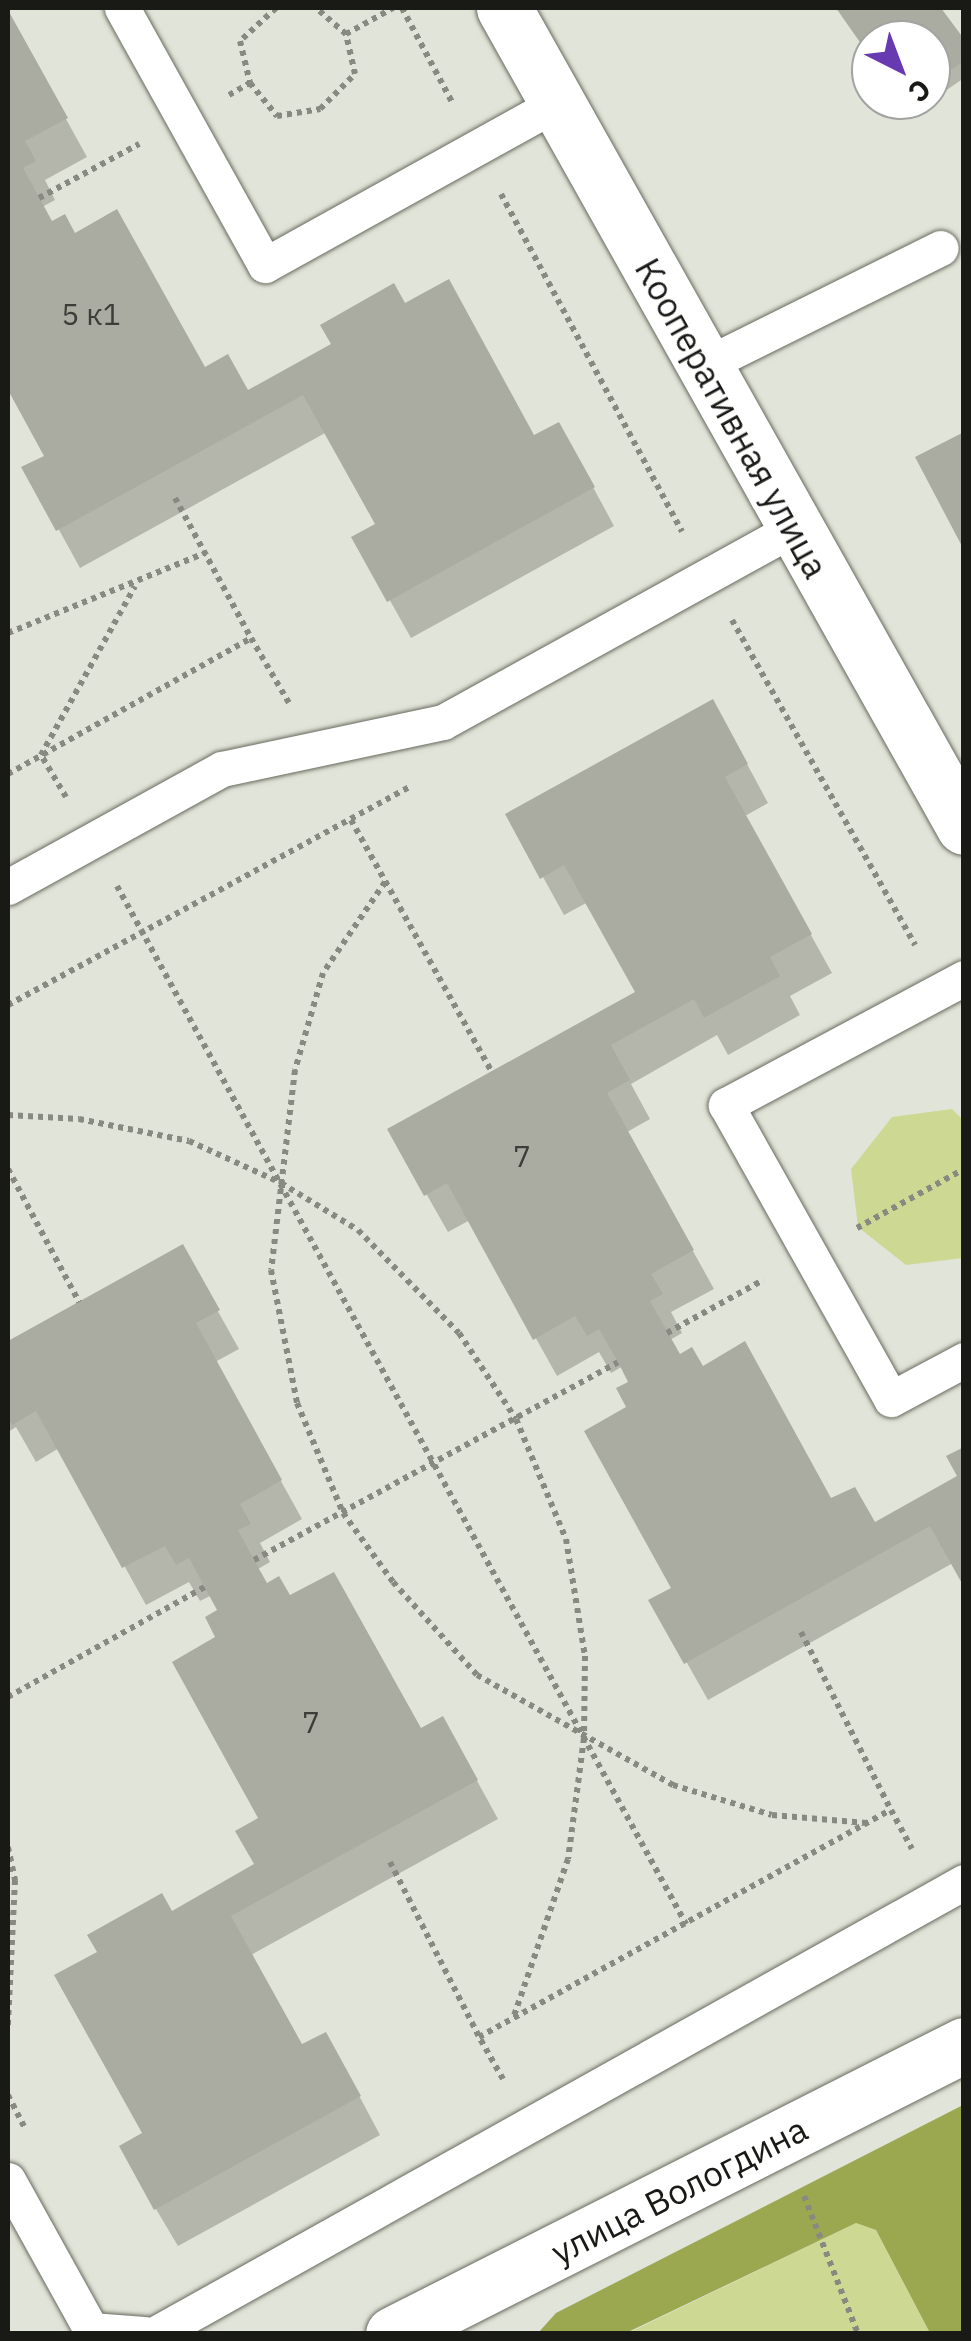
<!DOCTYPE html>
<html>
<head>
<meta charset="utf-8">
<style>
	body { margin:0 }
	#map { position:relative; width:971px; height:2341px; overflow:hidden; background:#e1e4d8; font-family:"IBM Plex Sans",sans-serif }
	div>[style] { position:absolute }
	.green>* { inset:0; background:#cdd992 }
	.forest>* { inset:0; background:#9ba850 }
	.shadow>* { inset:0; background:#0003 }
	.building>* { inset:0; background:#aaaca1 }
	.path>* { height:6px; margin-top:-3px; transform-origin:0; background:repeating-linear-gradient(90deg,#888a82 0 5px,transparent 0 10px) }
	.roads { filter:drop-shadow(0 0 2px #686a5f) drop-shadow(0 0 2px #686a5f) }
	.service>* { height:35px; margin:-17.5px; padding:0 17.5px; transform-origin:17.5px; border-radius:17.5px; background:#fff }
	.minor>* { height:55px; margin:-27.5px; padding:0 27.5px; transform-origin:27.5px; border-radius:27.5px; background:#fff }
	span { translate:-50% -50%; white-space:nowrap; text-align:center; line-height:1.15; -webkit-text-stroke:10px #fff; paint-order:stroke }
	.number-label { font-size:30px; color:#3d3e39 }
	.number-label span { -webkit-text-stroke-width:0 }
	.street-label { font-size:35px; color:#191a16 }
	.frame { position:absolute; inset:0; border:10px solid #191a16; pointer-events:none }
	.north { position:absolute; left:851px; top:20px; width:100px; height:100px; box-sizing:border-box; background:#fff; border:2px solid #a3a3a2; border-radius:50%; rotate:138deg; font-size:28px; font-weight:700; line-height:40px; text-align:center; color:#191a16 }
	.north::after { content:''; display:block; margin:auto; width:35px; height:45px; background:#673ab2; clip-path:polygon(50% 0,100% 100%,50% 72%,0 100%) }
</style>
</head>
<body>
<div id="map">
	<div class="green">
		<i style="clip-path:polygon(952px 1109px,963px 1120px,963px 1258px,906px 1265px,858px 1227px,851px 1169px,892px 1117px)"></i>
		<i style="clip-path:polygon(856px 2223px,876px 2230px,930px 2333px,626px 2334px)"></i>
	</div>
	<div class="forest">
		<i style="clip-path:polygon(963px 2105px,963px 2333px,930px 2333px,876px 2230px,856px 2223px,626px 2333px,538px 2333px,556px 2313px)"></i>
	</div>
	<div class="shadow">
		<i style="clip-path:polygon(837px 8px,938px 8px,964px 43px,964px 78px,912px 114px,902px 100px,931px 100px,931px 40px,871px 40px,871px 56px)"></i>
		<i style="clip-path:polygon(8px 14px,87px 157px,45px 180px,55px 200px,42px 207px,52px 224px,75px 236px,204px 370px,247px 393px,405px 306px,534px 438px,580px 463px,614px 526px,411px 638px,355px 538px,378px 525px,327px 432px,80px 568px,25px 468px,48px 457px,8px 385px)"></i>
		<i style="clip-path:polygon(734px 740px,768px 803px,745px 816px,832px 973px,790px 996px,800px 1015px,728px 1055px,717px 1035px,631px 1084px,650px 1119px,627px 1132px,714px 1289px,671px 1312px,682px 1333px,670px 1340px,679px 1357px,702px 1369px,831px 1501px,874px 1526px,960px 1477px,964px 1450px,953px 1563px,708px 1700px,652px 1601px,674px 1589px,629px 1408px,632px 1383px,623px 1366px,611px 1373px,599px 1352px,557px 1376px,470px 1220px,448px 1232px,390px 1130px,638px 993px,588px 902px,564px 915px,543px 877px)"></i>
		<i style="clip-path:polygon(182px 1247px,239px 1349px,215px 1362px,302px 1519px,260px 1543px,270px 1562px,258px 1569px,267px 1586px,290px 1599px,420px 1731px,464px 1757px,498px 1819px,251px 1955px,302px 2047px,347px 2073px,380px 2135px,178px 2246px,156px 2209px,145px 2134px,171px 1914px,258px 1865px,262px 1819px,219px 1638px,221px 1611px,212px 1595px,200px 1601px,189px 1582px,146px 1605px,59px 1448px,36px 1462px,16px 1427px,8px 1432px,8px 1343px)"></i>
	</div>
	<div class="building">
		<i style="clip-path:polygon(836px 8px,941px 8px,964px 39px,964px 61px,931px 83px,931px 40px,871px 40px,871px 58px)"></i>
		<i style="clip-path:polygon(8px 10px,68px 118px,25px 141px,36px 161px,23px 168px,52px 221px,65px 214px,75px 233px,117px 209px,205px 367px,228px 354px,248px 390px,331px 344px,320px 325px,394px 283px,405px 303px,449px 279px,534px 435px,559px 422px,595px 487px,387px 602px,351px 537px,375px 524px,303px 395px,56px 531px,21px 467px,44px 456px,8px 390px)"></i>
		<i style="clip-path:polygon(964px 432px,964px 550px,915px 457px)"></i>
		<i style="clip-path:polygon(713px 699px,748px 764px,725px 777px,812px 934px,770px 957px,780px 976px,704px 1018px,694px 999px,611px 1045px,630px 1080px,607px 1093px,694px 1250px,651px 1274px,663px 1294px,650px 1301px,680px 1354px,692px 1347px,703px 1366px,745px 1341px,831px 1498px,855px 1487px,875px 1522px,957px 1476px,946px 1456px,964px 1447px,964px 1587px,930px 1526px,684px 1664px,648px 1600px,671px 1588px,584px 1431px,626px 1407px,616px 1388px,628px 1382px,618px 1362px,599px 1329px,587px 1336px,575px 1316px,533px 1340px,447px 1183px,424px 1196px,387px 1129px,635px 992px,564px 865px,540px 879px,505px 814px)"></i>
		<i style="clip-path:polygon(183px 1244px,220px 1310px,196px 1323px,282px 1480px,240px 1504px,251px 1524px,238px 1530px,254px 1560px,267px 1583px,279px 1576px,290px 1595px,334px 1572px,421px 1728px,443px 1716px,478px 1780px,231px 1916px,302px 2044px,326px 2032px,361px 2096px,154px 2210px,119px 2146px,142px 2133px,54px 1975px,97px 1952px,87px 1935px,162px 1893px,172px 1911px,254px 1864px,235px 1831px,258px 1818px,172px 1662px,215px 1637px,205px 1617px,217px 1610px,189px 1558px,176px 1565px,165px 1546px,122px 1568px,36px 1411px,12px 1425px,8px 1417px,8px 1341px)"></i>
	</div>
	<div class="path">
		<i style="left:276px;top:8px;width:49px;rotate:137.5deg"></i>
		<i style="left:240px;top:41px;width:43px;rotate:76.6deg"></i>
		<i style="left:250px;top:83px;width:43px;rotate:50.7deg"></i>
		<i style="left:277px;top:116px;width:44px;rotate:-9.2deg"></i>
		<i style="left:320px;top:109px;width:49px;rotate:-45deg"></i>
		<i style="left:355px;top:74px;width:41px;rotate:-102.7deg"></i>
		<i style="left:346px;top:34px;width:40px;rotate:-139deg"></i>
		<i style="left:402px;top:8px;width:109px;rotate:62deg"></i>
		<i style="left:346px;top:34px;width:54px;rotate:-29deg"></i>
		<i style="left:229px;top:95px;width:24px;rotate:-30deg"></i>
		<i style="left:501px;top:194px;width:383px;rotate:61.8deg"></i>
		<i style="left:39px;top:198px;width:114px;rotate:-28.4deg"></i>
		<i style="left:175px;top:498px;width:159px;rotate:61.5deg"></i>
		<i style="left:732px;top:620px;width:373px;rotate:60.6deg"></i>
		<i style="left:8px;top:633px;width:213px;rotate:-22.1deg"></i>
		<i style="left:8px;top:774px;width:278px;rotate:-29.2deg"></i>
		<i style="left:251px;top:638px;width:75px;rotate:59.7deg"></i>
		<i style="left:66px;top:797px;width:49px;rotate:-120.8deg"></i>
		<i style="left:41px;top:755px;width:193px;rotate:-60.9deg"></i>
		<i style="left:351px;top:820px;width:289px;rotate:60.8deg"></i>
		<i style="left:385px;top:882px;width:110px;rotate:124.3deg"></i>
		<i style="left:323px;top:973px;width:101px;rotate:106.1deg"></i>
		<i style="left:295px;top:1070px;width:201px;rotate:96.8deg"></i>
		<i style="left:271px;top:1270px;width:136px;rotate:78.9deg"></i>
		<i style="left:297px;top:1403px;width:119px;rotate:67.3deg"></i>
		<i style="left:343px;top:1513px;width:85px;rotate:54.1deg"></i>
		<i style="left:393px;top:1582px;width:125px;rotate:47.9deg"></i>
		<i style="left:477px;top:1675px;width:225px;rotate:29.3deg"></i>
		<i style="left:673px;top:1785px;width:103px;rotate:16.9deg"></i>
		<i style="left:772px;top:1815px;width:95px;rotate:4.8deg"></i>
		<i style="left:117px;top:886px;width:1184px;rotate:61.27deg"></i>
		<i style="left:8px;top:1005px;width:459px;rotate:-28.5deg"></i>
		<i style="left:8px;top:1115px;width:71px;rotate:3.2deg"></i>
		<i style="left:79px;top:1119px;width:112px;rotate:11.3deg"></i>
		<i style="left:189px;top:1141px;width:101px;rotate:24.5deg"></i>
		<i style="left:281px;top:1183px;width:90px;rotate:31.4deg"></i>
		<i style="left:358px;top:1230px;width:144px;rotate:45.6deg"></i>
		<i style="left:459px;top:1333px;width:103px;rotate:56.5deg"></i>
		<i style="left:516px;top:1419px;width:130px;rotate:67.4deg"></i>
		<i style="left:566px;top:1539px;width:119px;rotate:80.8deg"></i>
		<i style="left:585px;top:1656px;width:82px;rotate:90.7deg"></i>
		<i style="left:584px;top:1738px;width:122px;rotate:97.5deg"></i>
		<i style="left:568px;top:1859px;width:169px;rotate:109deg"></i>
		<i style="left:8px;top:1169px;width:151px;rotate:61.9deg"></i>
		<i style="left:857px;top:1228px;width:122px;rotate:-28.9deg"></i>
		<i style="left:667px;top:1333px;width:110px;rotate:-28.9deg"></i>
		<i style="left:254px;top:1560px;width:414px;rotate:-28.5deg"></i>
		<i style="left:801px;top:1632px;width:199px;rotate:63.2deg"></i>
		<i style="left:8px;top:1697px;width:226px;rotate:-29.2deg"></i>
		<i style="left:8px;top:1847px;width:34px;rotate:78deg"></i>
		<i style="left:15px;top:1880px;width:145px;rotate:92.8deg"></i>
		<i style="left:390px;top:1862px;width:196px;rotate:63deg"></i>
		<i style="left:503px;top:2079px;width:48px;rotate:-119.7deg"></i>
		<i style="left:479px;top:2037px;width:470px;rotate:-28.9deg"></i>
		<i style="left:891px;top:1810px;width:44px;rotate:61.7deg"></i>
		<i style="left:8px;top:2095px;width:38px;rotate:63deg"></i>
		<i style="left:804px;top:2196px;width:148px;rotate:68.6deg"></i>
	</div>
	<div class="roads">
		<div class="service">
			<i style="left:122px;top:8px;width:294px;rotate:60.9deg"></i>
			<i style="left:265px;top:265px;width:334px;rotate:-29deg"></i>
			<i style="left:705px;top:365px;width:263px;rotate:-26.4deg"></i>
			<i style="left:8px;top:887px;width:244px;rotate:-28.9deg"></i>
			<i style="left:222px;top:769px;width:226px;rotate:-12deg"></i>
			<i style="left:443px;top:722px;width:399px;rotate:-28.9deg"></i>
			<i style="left:964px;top:978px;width:270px;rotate:151.9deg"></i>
			<i style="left:726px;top:1105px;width:337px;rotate:60.7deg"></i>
			<i style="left:891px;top:1399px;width:83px;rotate:-28.1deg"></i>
			<i style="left:8px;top:2180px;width:171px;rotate:61deg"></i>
			<i style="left:91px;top:2330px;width:53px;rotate:4.3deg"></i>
			<i style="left:155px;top:2334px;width:927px;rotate:-29.19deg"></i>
		</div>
		<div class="minor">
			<i style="left:504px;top:8px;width:939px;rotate:60.68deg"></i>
			<i style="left:393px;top:2334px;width:640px;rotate:-26.85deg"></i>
		</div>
	</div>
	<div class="number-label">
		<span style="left:91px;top:314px">5 к1</span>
		<span style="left:522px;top:1156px">7</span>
		<span style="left:311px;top:1722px">7</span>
	</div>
	<div class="street-label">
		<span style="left:732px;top:418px;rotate:61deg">Кооперативная улица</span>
		<span style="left:679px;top:2190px;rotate:-27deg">улица Вологдина</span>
	</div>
	<div class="frame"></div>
	<div class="north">С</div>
</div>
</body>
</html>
